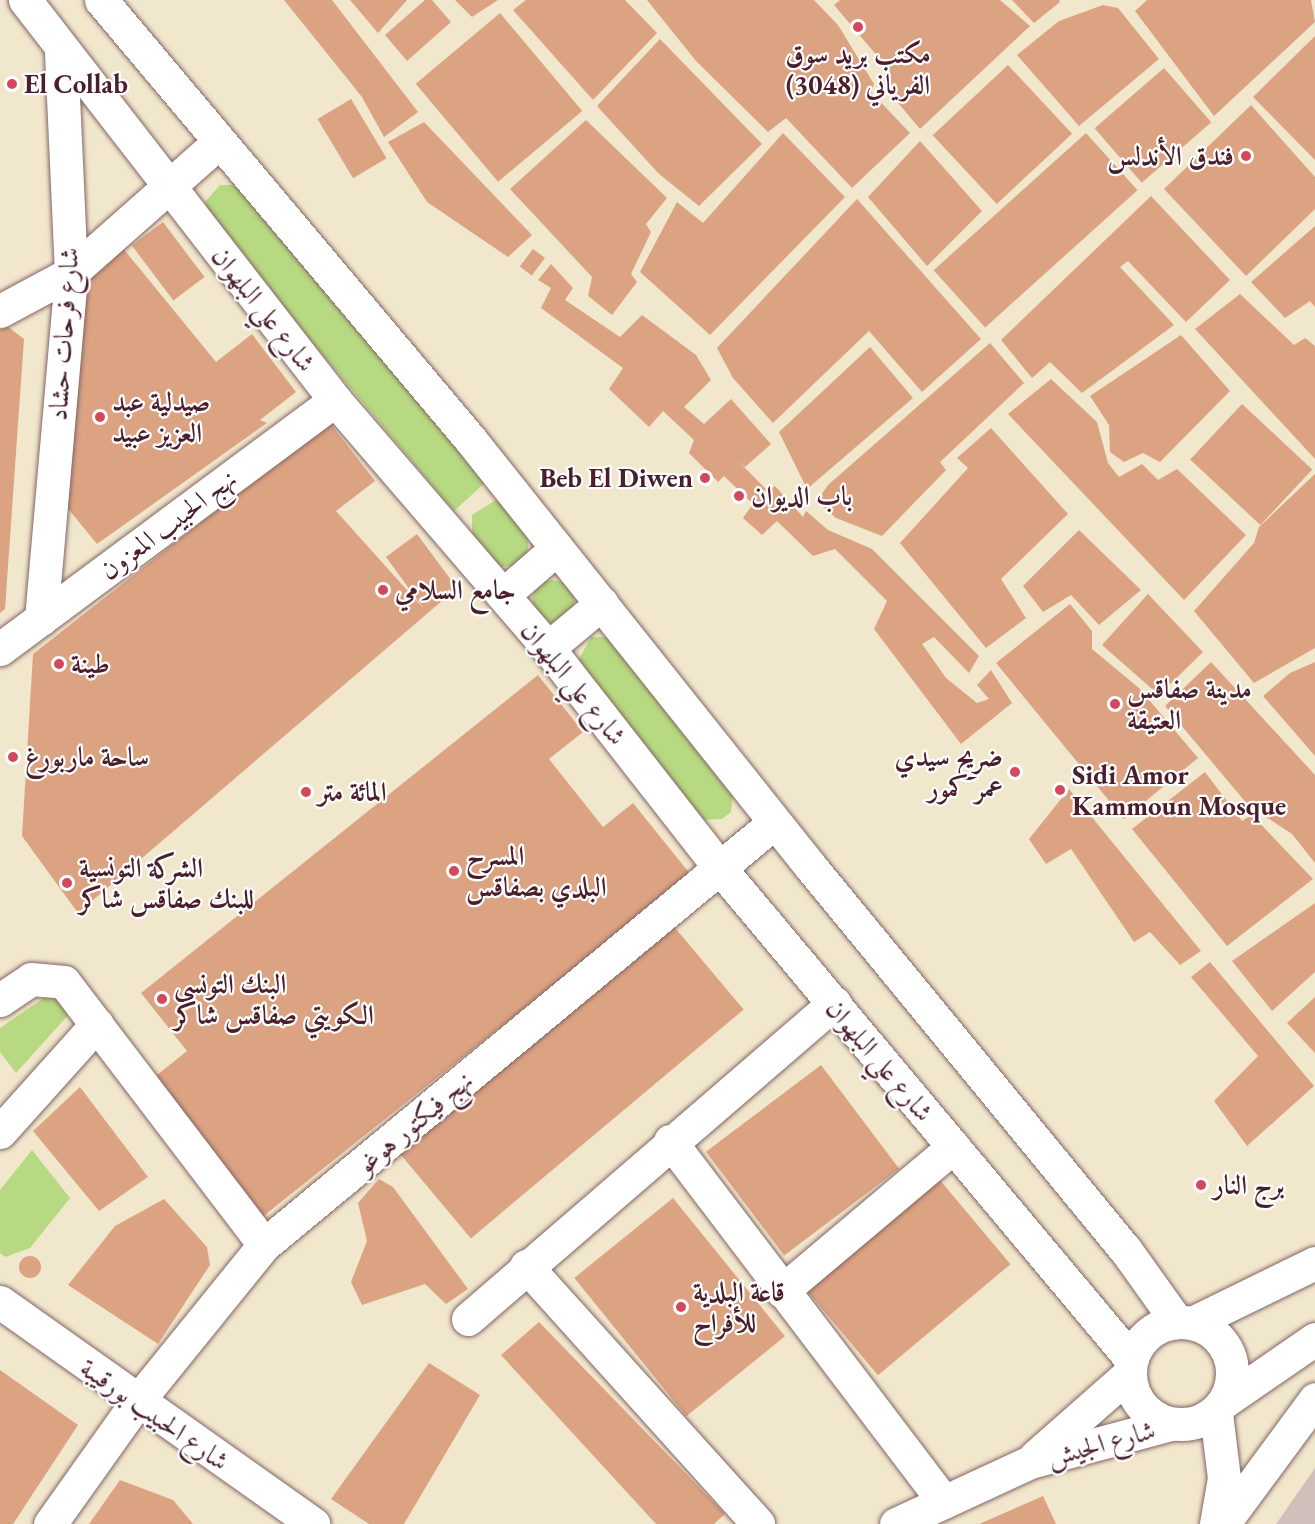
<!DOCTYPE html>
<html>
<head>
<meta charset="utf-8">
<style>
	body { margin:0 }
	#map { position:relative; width:1315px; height:1524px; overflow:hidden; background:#f1e7cd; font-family:"EB Garamond",Amiri,serif }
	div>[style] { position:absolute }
	.industrial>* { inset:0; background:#d0c0bc }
	.green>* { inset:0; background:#b6d981 }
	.round { border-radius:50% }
	.building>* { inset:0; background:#dca382; transform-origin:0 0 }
	.roads { filter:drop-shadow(0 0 2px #846564) drop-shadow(0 0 2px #846564) }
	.minor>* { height:33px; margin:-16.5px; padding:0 16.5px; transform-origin:16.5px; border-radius:16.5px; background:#fff }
	.major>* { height:33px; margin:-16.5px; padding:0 16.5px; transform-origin:16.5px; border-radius:16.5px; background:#fff }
	.major>.ring { margin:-16.5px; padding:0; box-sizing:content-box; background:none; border:33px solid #fff; border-radius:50% }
	.dots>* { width:16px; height:16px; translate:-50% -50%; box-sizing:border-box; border:3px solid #fff; border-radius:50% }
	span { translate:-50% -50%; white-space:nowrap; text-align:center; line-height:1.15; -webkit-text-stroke:4.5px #fff; paint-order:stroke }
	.poi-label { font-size:27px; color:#4a1f2b; font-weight:700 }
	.left { translate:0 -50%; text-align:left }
	.right { translate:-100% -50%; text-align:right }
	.street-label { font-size:27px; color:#4a1f2b }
</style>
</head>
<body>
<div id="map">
	<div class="industrial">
		<i style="clip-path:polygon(1315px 1468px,1315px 1524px,1276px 1524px)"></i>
	</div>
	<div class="green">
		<i style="clip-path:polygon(220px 185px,238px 185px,488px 480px,454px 511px,211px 222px,205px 202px)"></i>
		<i style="clip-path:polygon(496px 500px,504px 502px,529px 538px,527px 555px,516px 565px,500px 567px,472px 533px,472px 515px)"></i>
		<i class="round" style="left:532px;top:580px;width:42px;height:42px"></i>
		<i style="clip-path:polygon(591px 637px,608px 637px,733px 792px,731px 812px,722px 819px,702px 820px,578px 661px)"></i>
		<i style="clip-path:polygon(45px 997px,58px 1000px,70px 1013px,16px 1073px,0 1052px,0 1028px)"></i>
		<i style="clip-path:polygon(32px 1150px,70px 1198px,30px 1248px,5px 1257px,0 1253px,0 1190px)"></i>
	</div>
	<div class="building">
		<i style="clip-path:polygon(284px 0,332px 0,418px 112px,384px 137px,362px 97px)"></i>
		<i style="clip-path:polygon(350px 0,407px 0,378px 33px)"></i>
		<i style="clip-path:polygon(425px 0,432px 0,451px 22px,407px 61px,385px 35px)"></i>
		<i style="clip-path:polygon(455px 0,498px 0,472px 17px)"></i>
		<i style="clip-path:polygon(526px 0,625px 0,657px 33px,593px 100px,513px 10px)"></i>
		<i style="clip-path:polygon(647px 0,814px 0,838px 25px,874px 84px,871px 92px,910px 133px,852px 188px,786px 118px,768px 132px,696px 61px)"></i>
		<i style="clip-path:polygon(840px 0,1000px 0,1030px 26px,920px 129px,883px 85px,890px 71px,834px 5px)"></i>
		<i style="clip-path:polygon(1012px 0,1059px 0,1060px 2px,1034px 23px)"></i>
		<i style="clip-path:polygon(1147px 0,1311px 0,1315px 22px,1214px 116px,1135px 11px)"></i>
		<i style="clip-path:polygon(1103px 5px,1118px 8px,1159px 59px,1079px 126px,1017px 55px,1059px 21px)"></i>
		<i style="left:500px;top:13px;width:128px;height:110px;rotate:50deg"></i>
		<i style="clip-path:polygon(1315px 36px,1315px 160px,1253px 97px)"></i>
		<i style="clip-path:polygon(660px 39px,762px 144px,699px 206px,659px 174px,597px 106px)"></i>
		<i style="left:1008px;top:65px;width:94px;height:103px;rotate:47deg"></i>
		<i style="left:1164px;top:68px;width:72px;height:92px;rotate:49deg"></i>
		<i style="left:351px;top:99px;width:69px;height:39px;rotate:59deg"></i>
		<i style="clip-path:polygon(1251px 105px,1315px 177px,1315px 209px,1246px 276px,1164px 189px)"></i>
		<i style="clip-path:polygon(586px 120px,667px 198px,646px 224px,651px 232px,631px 274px,637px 282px,612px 315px,588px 296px,592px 277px,510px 189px)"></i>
		<i style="clip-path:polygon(424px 122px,532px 235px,508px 257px,427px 202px,388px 142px)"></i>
		<i style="clip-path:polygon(783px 133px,845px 197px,710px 335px,640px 272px,677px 202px,703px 223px)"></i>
		<i style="left:1086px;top:133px;width:77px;height:205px;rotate:48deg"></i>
		<i style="clip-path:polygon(920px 141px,982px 211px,927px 266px,868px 197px)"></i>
		<i style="clip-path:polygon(1151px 196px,1230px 280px,1186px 322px,1128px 261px,1120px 267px,1174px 325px,1082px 393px,1050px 362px,1032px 378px,1001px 340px)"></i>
		<i style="clip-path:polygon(857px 199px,981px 339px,922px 392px,869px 331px,773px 423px,733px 378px,717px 348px)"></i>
		<i style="left:163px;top:222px;width:69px;height:39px;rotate:53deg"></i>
		<i style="clip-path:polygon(1315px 226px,1315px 307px,1310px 301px,1285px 318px,1251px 282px)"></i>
		<i style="clip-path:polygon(122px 247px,216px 362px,252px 334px,296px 392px,260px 420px,267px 423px,97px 544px,65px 505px,86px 278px)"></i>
		<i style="left:533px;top:249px;width:15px;height:22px;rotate:37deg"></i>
		<i style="clip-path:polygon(551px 264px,573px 288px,565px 300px,620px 337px,642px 315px,696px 355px,711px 380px,684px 407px,704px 424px,731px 399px,771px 444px,745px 467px,738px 461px,768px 491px,775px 486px,803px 517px,806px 511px,828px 530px,872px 549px,979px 656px,969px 673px,934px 637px,922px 644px,946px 678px,977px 703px,989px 699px,977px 685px,991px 670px,1012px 703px,961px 744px,874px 629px,887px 601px,835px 549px,813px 556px,777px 521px,762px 535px,743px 518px,753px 504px,724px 476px,718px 482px,689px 453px,694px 440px,663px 411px,649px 427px,609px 389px,623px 368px,541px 308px,551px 288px,538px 280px)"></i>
		<i style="clip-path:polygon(1240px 294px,1294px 345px,1305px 338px,1315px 346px,1315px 459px,1195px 329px)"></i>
		<i style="clip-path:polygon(7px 326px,24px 339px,5px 609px,0 613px,0 330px)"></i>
		<i style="clip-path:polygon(1181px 335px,1230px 391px,1160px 462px,1143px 453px,1124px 462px,1110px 452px,1109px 425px,1090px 396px)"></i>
		<i style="clip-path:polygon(990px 343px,1024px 383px,940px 462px,946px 470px,882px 536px,836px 518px,817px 501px,828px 485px)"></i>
		<i style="clip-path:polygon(870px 347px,913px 398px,807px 489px,779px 432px)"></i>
		<i style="clip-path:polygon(1051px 379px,1097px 422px,1108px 463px,1119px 477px,1142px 464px,1158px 480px,1177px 469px,1246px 535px,1184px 600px,1008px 414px)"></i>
		<i style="left:1242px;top:404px;width:96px;height:76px;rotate:43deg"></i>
		<i style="clip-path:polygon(329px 422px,375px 481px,336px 511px,424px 609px,386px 557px,417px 534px,457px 588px,78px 913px,22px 836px,33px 654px)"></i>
		<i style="clip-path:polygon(991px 428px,1068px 514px,1001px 579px,1026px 618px,986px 648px,900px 543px,968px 468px,957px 458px)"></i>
		<i style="clip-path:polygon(1315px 474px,1315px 648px,1254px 683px,1194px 611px,1254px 543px,1259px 527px)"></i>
		<i style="clip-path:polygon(1079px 530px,1141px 590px,1099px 625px,1071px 595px,1043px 612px,1023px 586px)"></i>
		<i style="clip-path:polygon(1148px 594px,1203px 652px,1159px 695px,1102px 645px)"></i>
		<i style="clip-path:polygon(1070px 604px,1092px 631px,1092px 649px,1139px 688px,1198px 758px,1124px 819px,996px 663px)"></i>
		<i style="clip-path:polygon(1211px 662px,1315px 775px,1315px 863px,1292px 834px,1248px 805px,1165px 706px)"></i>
		<i style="clip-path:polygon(1315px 662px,1315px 756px,1263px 696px,1290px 673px)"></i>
		<i style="clip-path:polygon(538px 675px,583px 732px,549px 759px,603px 827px,633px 803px,691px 875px,261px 1218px,152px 1079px,187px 1051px,141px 993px)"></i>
		<i style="clip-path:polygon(1205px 772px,1242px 821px,1252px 815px,1313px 879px,1227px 946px,1132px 829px)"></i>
		<i style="clip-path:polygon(1069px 789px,1201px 951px,1180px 965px,1150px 932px,1134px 942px,1071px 849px,1046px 864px,1029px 839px)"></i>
		<i style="clip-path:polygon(1315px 903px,1315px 972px,1272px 1011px,1232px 961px)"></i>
		<i style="left:671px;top:923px;width:113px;height:356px;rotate:50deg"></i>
		<i style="clip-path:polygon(1210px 962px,1314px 1086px,1247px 1146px,1214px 1101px,1258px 1056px,1191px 977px)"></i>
		<i style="clip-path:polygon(1315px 997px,1315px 1053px,1287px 1023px)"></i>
		<i style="left:821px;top:1065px;width:130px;height:144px;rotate:53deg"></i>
		<i style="clip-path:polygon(80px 1087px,148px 1177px,99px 1211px,33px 1131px)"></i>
		<i style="left:934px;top:1173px;width:119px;height:173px;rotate:50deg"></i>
		<i style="clip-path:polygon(379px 1179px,393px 1187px,468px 1289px,446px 1304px,425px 1284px,362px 1305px,351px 1282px,367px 1241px,358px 1203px)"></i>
		<i style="left:673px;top:1198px;width:178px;height:127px;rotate:51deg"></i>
		<i style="clip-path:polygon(164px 1199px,207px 1247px,210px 1265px,158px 1344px,68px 1285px,115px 1226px)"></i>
		<i class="round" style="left:19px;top:1256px;width:22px;height:22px"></i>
		<i style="clip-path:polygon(539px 1322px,725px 1514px,714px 1524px,656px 1524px,501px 1355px)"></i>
		<i style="clip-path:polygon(429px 1363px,480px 1395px,404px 1524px,369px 1524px,331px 1499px)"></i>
		<i style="clip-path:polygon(0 1370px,78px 1425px,13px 1524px,0 1524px)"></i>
		<i style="clip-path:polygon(120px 1480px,173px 1500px,193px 1524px,89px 1524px)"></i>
		<i style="clip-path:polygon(1043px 1496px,1056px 1524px,979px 1524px)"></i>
	</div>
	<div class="roads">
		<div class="minor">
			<i style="left:0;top:311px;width:81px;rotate:-28.2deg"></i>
			<i style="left:71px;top:273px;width:196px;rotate:-41.5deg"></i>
			<i style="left:41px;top:619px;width:347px;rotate:-85deg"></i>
			<i style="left:71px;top:273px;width:224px;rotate:-92.6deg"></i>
			<i style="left:0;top:649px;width:417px;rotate:-36.6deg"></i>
			<i style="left:0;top:1000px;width:37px;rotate:-34deg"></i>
			<i style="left:31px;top:979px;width:33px;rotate:5deg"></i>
			<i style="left:64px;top:982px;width:330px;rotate:52.7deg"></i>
			<i style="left:0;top:1132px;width:145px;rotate:-48.1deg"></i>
			<i style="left:670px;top:1141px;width:453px;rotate:52.8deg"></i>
			<i style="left:526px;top:1266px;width:347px;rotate:48deg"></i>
			<i style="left:782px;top:1291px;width:224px;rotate:-40.1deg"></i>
			<i style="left:0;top:1302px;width:384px;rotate:35.3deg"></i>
			<i style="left:468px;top:1319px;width:484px;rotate:-40.8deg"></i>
			<i style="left:1036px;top:1456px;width:124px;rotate:-41.4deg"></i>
			<i style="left:50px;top:1524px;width:148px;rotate:-54.6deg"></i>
			<i style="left:136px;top:1403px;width:203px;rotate:-51deg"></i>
			<i style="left:264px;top:1245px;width:663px;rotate:-39.62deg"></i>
			<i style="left:896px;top:1524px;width:148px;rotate:-24.8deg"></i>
			<i style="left:1030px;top:1462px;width:146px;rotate:-15.1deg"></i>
			<i style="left:1223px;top:1524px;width:155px;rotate:-53.6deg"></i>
		</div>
		<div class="major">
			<i style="left:25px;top:0;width:506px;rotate:52.22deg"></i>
			<i style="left:335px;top:400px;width:327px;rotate:49.3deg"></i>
			<i style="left:548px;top:648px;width:278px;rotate:52deg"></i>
			<i style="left:719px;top:867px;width:642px;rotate:50.06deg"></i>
			<i style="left:101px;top:0;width:573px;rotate:49.95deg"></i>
			<i style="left:470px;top:439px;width:546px;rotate:51.47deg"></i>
			<i style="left:810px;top:866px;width:496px;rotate:50.6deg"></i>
			<i style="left:1125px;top:1249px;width:90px;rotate:54.5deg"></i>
			<i style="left:503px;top:595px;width:70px;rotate:-41deg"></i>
			<i style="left:548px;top:648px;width:70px;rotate:-39.8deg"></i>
			<i class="ring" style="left:1130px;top:1322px;width:69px;height:69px"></i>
			<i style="left:1192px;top:1323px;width:137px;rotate:-26deg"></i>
			<i style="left:1225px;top:1401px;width:109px;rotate:-34.6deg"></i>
			<i style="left:1216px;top:1413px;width:65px;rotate:83deg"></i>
			<i style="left:1224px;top:1478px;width:47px;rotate:99.9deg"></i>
		</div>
	</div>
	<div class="dots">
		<i style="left:858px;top:27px;background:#d1495b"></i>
		<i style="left:12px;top:84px;background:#d1495b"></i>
		<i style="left:1246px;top:156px;background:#d1495b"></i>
		<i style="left:100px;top:417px;background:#d1495b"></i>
		<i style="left:705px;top:478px;background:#d1495b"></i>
		<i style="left:739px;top:496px;background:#d1495b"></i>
		<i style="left:383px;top:590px;background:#d1495b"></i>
		<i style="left:59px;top:664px;background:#d1495b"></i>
		<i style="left:1115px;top:704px;background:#d1495b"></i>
		<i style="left:13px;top:757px;background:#d1495b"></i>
		<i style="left:1015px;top:772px;background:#d1495b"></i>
		<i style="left:1060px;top:790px;background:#d1495b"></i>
		<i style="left:306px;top:792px;background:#d1495b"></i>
		<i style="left:454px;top:871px;background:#d1495b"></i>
		<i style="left:67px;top:883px;background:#d1495b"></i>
		<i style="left:162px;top:999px;background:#d1495b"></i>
		<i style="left:1201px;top:1185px;background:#d1495b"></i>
		<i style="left:681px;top:1307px;background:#d1495b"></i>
	</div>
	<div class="poi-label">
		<span style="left:858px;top:69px">مكتب بريد سوق<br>الفرياني (3048)</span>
		<span class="left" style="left:24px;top:84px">El Collab</span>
		<span class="right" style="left:1234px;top:156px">فندق الأندلس</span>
		<span class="left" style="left:112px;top:417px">صيدلية عبد<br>العزيز عبيد</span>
		<span class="right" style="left:693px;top:478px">Beb El Diwen</span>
		<span class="left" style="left:751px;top:496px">باب الديوان</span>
		<span class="left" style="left:395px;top:590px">جامع السلامي</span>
		<span class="left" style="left:71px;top:664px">طينة</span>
		<span class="left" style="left:1127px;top:704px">مدينة صفاقس<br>العتيقة</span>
		<span class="right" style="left:1003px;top:772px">ضريح سيدي<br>عمر كمور</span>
		<span class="left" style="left:25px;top:757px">ساحة ماربورغ</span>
		<span class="left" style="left:1072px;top:790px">Sidi Amor<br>Kammoun Mosque</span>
		<span class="left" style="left:318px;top:792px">المائة متر</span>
		<span class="left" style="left:466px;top:871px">المسرح<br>البلدي بصفاقس</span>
		<span class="left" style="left:79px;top:883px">الشركة التونسية<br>للبنك صفاقس شاكر</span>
		<span class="left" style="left:174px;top:999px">البنك التونسي<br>الكويتي صفاقس شاكر</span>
		<span class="left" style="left:1213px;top:1185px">برج النار</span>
		<span class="left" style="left:693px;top:1307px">قاعة البلدية<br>للأفراح</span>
	</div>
	<div class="street-label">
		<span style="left:264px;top:309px;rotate:52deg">شارع علي البلهوان</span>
		<span style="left:63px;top:334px;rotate:-86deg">شارع فرحات حشاد</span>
		<span style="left:168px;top:524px;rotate:-37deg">نهج الحبيب المعزون</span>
		<span style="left:574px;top:683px;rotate:51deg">شارع علي البلهوان</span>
		<span style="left:880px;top:1060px;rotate:50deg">شارع علي البلهوان</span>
		<span style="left:414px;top:1122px;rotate:-40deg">نهج فيكتور هوغو</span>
		<span style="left:155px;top:1414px;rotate:35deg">شارع الحبيب بورقيبة</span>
		<span style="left:1101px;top:1443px;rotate:-15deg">شارع الجيش</span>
	</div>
</div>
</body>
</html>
